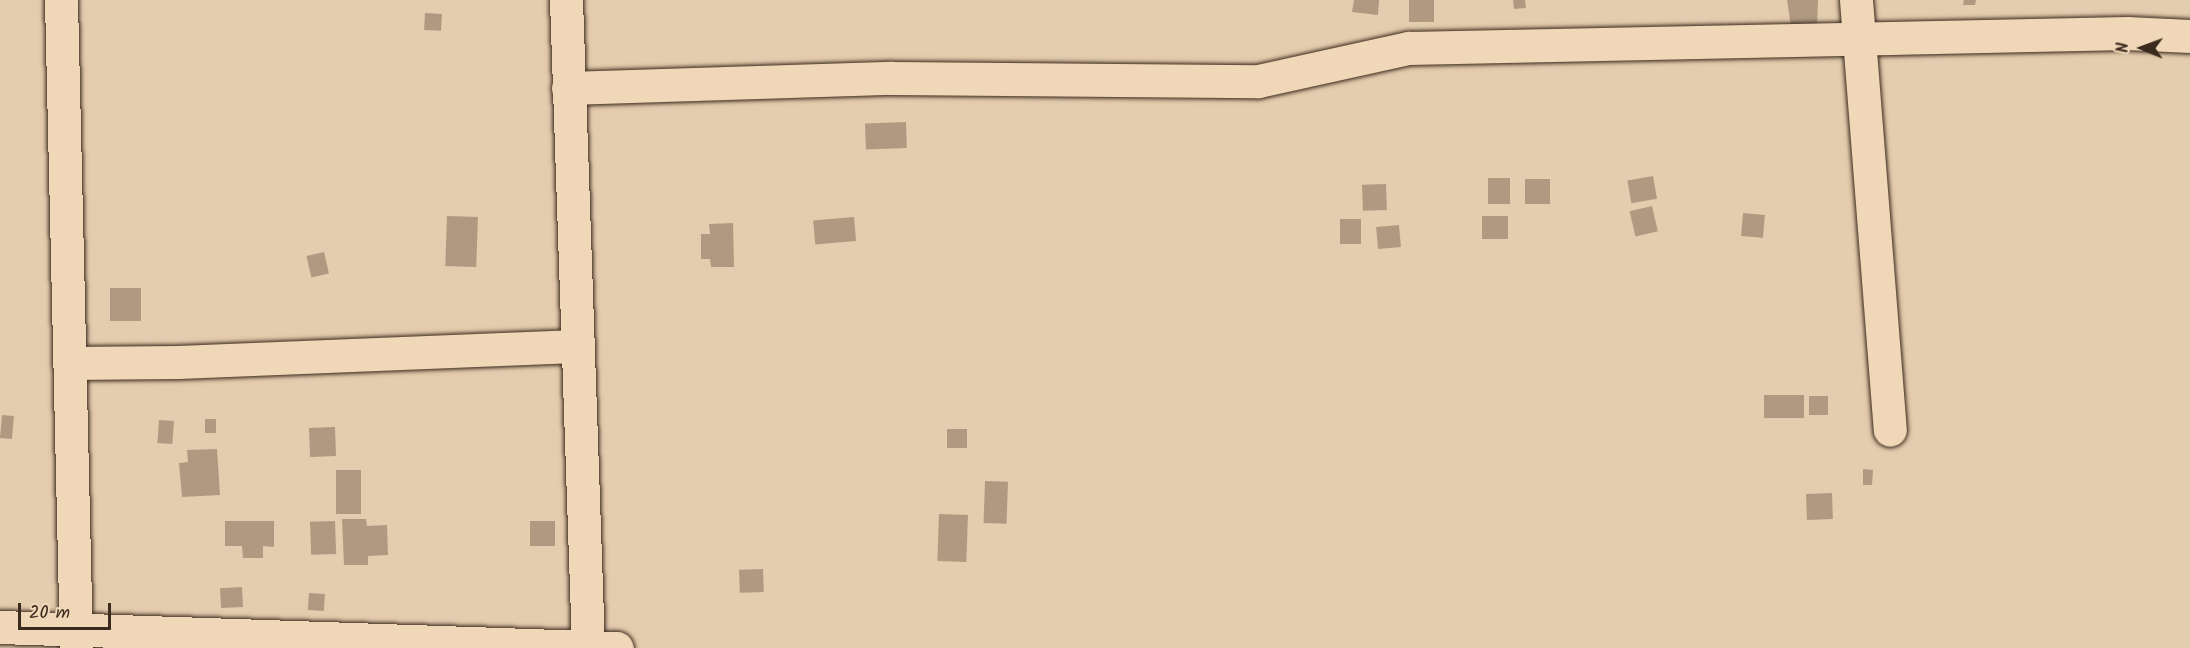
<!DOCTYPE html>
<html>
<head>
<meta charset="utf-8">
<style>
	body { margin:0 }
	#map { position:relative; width:2190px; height:648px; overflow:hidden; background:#e4ccae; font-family:Kalam,sans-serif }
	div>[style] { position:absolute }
	.building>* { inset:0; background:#b09980; transform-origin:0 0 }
	.roads { filter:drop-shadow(0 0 2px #3b2a1e) drop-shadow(0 0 2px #3b2a1e) }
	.minor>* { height:33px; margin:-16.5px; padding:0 16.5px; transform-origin:16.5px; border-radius:16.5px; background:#efd7b7 }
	span { translate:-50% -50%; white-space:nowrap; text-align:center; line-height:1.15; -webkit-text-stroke:6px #efd7b7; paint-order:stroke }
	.north { position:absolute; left:2112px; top:18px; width:60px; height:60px; -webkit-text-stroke:4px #efd7b7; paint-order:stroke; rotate:271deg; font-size:16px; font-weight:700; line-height:24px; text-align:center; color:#3b2a1e }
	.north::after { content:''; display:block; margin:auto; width:21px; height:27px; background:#3b2a1e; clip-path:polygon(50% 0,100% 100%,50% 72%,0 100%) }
	.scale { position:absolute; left:18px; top:603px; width:93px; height:27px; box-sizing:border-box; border:3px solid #3b2a1e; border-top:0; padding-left:8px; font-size:18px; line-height:21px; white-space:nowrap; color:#3b2a1e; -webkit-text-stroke:4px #efd7b7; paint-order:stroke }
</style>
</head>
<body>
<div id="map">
	<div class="building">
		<i style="clip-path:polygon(1354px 0,1379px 0,1378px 15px,1352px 12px)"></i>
		<i style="left:1409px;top:0;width:25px;height:22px"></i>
		<i style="clip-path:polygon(1513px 0,1525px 0,1526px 8px,1514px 9px)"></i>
		<i style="clip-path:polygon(1787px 0,1818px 0,1817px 27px,1791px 27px)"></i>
		<i style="clip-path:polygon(1964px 0,1976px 0,1975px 5px,1963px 5px)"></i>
		<i style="left:425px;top:13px;width:17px;height:17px;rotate:3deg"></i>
		<i style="left:906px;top:122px;width:26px;height:41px;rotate:88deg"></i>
		<i style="left:1653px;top:176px;width:23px;height:26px;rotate:80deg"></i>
		<i style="left:1488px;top:178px;width:22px;height:26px"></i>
		<i style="left:1525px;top:179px;width:25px;height:25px"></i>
		<i style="left:1386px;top:184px;width:26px;height:24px;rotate:88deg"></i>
		<i style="left:1652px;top:206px;width:26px;height:23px;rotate:77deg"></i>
		<i style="left:1743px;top:213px;width:22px;height:23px;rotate:5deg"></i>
		<i style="left:447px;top:216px;width:31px;height:50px;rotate:2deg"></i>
		<i style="left:1482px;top:216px;width:26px;height:23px"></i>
		<i style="left:854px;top:217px;width:24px;height:41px;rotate:85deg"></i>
		<i style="left:1340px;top:219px;width:21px;height:25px"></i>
		<i style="clip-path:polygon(733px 223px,734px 267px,711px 267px,710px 259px,701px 259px,701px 234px,710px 234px,709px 224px)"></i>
		<i style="left:1399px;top:225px;width:22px;height:23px;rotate:85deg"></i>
		<i style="left:324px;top:252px;width:22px;height:18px;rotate:77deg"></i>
		<i style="left:110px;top:288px;width:31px;height:33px"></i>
		<i style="left:1764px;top:395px;width:40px;height:23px"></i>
		<i style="left:1809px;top:396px;width:19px;height:19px"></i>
		<i style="left:2px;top:415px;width:12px;height:23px;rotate:5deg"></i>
		<i style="left:205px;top:419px;width:11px;height:14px"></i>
		<i style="left:159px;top:420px;width:15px;height:23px;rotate:4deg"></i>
		<i style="left:335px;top:427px;width:29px;height:26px;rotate:88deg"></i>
		<i style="left:947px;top:429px;width:20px;height:19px"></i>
		<i style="clip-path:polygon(217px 449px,220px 495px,182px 497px,179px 463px,188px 462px,187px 450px)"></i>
		<i style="clip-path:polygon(1863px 469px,1873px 470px,1872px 485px,1863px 485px)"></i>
		<i style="left:336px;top:470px;width:25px;height:44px"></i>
		<i style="left:985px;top:481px;width:23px;height:42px;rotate:2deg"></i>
		<i style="left:1832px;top:493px;width:26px;height:26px;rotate:88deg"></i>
		<i style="left:939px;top:514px;width:29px;height:47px;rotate:2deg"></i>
		<i style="clip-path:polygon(342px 519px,366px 519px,367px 526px,387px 525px,388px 555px,368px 556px,368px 565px,344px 565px)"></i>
		<i style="clip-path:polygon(225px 521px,274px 521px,274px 547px,263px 546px,263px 558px,243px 558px,242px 546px,225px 546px)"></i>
		<i style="left:335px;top:521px;width:33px;height:25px;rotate:88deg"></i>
		<i style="left:530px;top:521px;width:25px;height:25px"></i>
		<i style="left:763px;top:569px;width:23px;height:24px;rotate:88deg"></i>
		<i style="left:242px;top:587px;width:20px;height:22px;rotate:87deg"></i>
		<i style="left:309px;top:593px;width:16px;height:17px;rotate:4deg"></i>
	</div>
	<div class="roads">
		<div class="minor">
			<i style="left:61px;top:0;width:648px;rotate:88.67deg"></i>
			<i style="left:566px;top:0;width:647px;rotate:88.05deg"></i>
			<i style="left:1856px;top:0;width:431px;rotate:85.5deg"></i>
			<i style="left:568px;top:88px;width:324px;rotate:-1.8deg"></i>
			<i style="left:892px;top:78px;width:366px;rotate:0.5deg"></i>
			<i style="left:1258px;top:81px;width:154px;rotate:-12.4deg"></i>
			<i style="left:1408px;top:48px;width:719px;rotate:-1.2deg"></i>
			<i style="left:2127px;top:33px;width:63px;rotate:2.7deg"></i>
			<i style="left:69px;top:363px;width:109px;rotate:-0.5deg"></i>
			<i style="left:178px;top:362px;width:397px;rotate:-2.3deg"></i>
			<i style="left:0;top:627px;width:617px;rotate:1.95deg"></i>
		</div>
	</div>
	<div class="north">N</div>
	<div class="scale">20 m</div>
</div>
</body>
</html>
